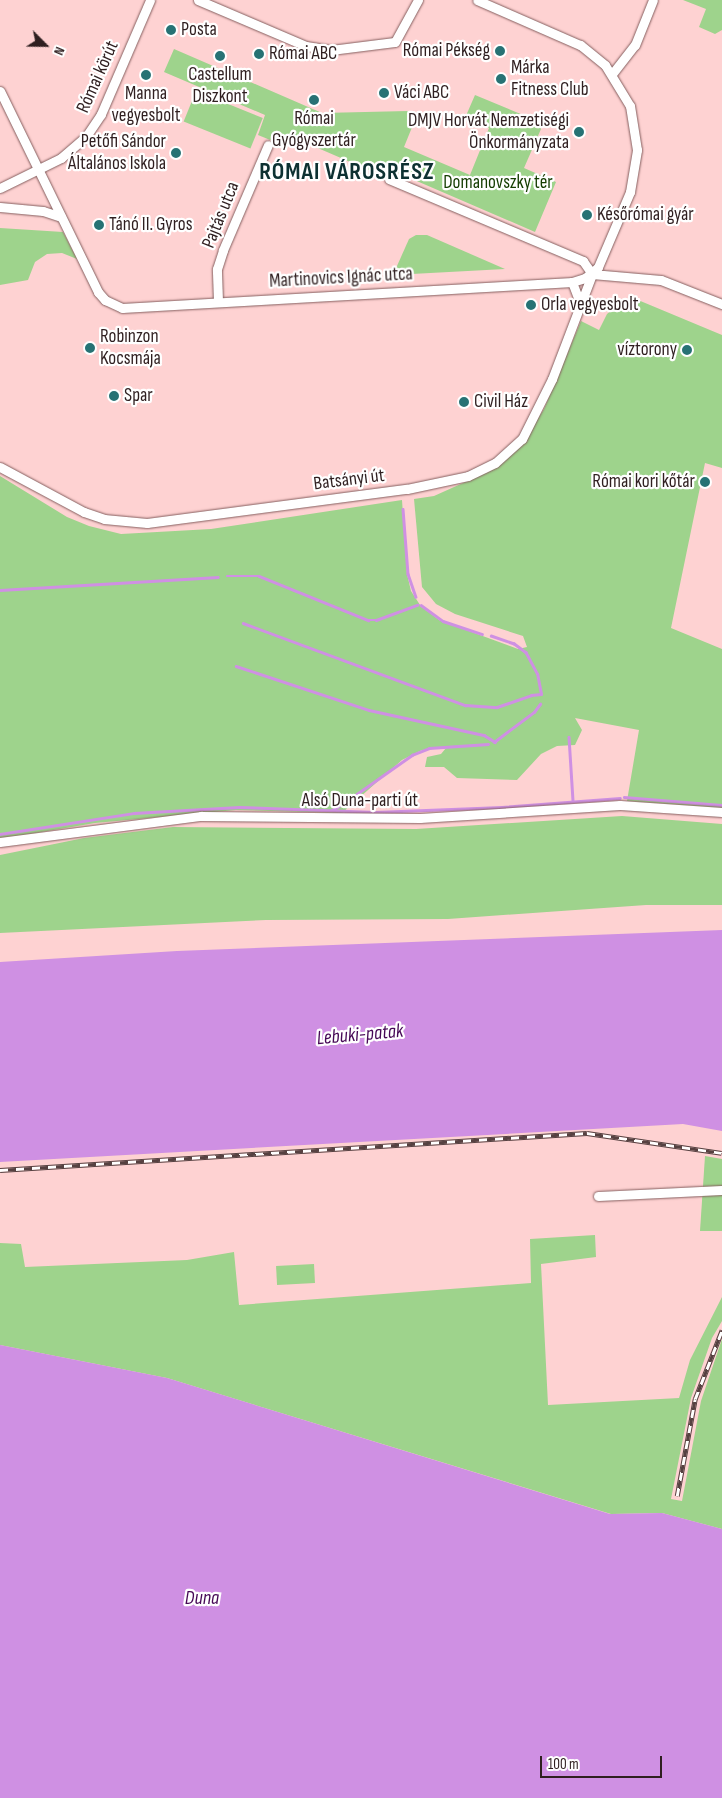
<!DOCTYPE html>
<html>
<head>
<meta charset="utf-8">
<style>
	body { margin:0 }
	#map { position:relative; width:722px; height:1798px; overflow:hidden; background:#fed2d2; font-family:"Sofia Sans Condensed",sans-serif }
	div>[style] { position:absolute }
	.green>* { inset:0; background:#9ed38c; transform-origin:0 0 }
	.water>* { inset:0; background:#cf90e3 }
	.stream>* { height:2.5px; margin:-1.25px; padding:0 1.25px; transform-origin:1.25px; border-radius:1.25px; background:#cf90e3 }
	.roads { filter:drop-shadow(0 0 1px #855f5f) drop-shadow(0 0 1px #855f5f) }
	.minor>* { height:9px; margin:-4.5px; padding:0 4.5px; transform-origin:4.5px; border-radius:4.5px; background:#fff }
	.rail>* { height:4.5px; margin-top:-2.25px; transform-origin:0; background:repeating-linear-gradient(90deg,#fff 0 8px,#564141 0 16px); box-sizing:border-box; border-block:1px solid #564141 }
	.dots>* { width:14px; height:14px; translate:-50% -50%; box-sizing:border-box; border:2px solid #fff; border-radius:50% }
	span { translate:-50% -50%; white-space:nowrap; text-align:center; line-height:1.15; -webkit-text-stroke:4.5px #fff; paint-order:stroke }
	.poi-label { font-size:19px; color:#2f1f20 }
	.left { translate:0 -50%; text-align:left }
	.right { translate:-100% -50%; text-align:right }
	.street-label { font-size:19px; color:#2f1f20 }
	.park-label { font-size:19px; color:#143d00 }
	.water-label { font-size:20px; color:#460856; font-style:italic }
	.district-label { font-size:24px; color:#0e3132; font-weight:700; letter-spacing:1px }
	.north { position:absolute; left:20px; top:20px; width:50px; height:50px; -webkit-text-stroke:4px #fff; paint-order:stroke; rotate:113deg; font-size:14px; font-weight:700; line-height:20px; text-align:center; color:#2f1f20 }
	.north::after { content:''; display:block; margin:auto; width:18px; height:22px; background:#2f1f20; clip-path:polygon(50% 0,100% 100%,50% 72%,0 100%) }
	.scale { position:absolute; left:540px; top:1756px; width:122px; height:22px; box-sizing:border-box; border:2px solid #2f1f20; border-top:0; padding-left:6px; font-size:15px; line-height:18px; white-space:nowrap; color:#2f1f20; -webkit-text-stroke:4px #fff; paint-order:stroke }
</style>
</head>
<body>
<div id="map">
	<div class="green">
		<i style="clip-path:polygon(683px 0,722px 0,722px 30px,715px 34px,699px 27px,706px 9px)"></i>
		<i style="clip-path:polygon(174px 49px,322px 113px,408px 111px,417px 115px,404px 147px,470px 175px,489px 128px,465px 118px,475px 95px,535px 120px,541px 129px,524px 168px,556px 182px,535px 232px,375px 163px,371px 171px,290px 136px,285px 146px,258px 135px,265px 115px,164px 72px)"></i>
		<i style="left:196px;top:91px;width:72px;height:33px;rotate:22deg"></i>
		<i style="clip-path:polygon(0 228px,63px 232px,77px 259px,62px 253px,47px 254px,35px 262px,28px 280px,0 285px)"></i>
		<i style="clip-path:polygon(416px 235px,427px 235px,505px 269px,393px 275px,409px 239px)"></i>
		<i style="clip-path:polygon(638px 300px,722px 335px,722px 468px,705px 463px,671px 628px,722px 649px,722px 808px,627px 801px,639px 730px,575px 718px,582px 730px,575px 745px,557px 746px,541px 754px,517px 780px,457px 778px,444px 767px,425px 767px,427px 757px,441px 754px,446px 748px,422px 750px,402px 760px,342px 813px,236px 810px,95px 823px,0 839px,0 476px,67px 517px,89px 526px,121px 534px,211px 529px,402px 500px,407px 574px,411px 591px,420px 605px,439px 620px,518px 649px,527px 647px,523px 636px,455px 614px,436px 604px,422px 587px,414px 499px,434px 496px,492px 470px,522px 444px,544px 409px,581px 321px,599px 330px,607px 314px,617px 306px)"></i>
		<i style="clip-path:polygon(622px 816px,722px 824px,722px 905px,646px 905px,448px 919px,266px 920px,0 933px,0 855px,84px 838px,173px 827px,416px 829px)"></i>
		<i style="clip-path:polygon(705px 1156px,722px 1159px,722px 1231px,700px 1231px)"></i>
		<i style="clip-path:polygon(595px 1235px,596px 1257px,541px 1264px,548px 1405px,679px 1398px,690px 1360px,722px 1297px,722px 1321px,712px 1338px,691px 1398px,671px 1499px,682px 1501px,701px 1401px,722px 1339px,722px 1529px,662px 1513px,611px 1514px,167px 1378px,0 1345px,0 1243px,21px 1244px,25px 1267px,187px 1260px,234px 1252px,239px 1305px,531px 1283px,530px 1239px)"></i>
		<i style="left:314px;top:1264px;width:19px;height:38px;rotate:87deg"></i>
	</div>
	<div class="water">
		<i style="clip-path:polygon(722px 930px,722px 1131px,683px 1124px,0 1162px,0 962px,177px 951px)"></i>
		<i style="clip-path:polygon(0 1345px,167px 1378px,610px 1514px,662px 1513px,722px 1529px,722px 1798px,0 1798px)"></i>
	</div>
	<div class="stream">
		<i style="left:403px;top:509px;width:65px;rotate:85.6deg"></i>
		<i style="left:408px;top:574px;width:24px;rotate:71deg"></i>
		<i style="left:227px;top:576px;width:32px"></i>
		<i style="left:259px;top:576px;width:118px;rotate:22deg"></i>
		<i style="left:368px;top:620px;width:8px"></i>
		<i style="left:376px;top:620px;width:44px;rotate:-20.1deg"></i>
		<i style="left:0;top:590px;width:218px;rotate:-3.4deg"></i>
		<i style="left:421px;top:605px;width:27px;rotate:36deg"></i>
		<i style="left:443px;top:621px;width:41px;rotate:18.4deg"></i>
		<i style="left:243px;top:623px;width:237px;rotate:20.3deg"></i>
		<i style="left:465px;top:705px;width:32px;rotate:4deg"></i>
		<i style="left:497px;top:707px;width:36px;rotate:-19deg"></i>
		<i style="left:531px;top:695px;width:10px;rotate:-6deg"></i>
		<i style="left:541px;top:694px;width:20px;rotate:-101deg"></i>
		<i style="left:537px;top:674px;width:24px;rotate:-118deg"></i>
		<i style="left:526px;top:653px;width:15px;rotate:-143deg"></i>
		<i style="left:514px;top:644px;width:24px;rotate:-161deg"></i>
		<i style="left:236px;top:666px;width:140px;rotate:18.3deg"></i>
		<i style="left:369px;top:710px;width:118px;rotate:12.3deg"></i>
		<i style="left:484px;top:735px;width:13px;rotate:32deg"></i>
		<i style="left:569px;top:737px;width:64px;rotate:86.4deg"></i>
		<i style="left:494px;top:742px;width:50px;rotate:-36.9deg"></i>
		<i style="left:534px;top:712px;width:10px;rotate:-53deg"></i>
		<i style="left:624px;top:797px;width:98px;rotate:4.7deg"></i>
		<i style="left:351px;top:798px;width:75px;rotate:-35.2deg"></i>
		<i style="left:412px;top:755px;width:18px;rotate:-22deg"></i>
		<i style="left:429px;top:748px;width:59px;rotate:-3.9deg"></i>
		<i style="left:332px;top:810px;width:14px;rotate:-30deg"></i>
		<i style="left:0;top:834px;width:136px;rotate:-8.9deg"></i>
		<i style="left:134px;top:813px;width:105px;rotate:-3.3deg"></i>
		<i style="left:239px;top:807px;width:136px;rotate:2.1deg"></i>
		<i style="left:375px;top:812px;width:127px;rotate:-2.3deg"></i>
		<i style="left:502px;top:807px;width:118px;rotate:-4.4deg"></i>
	</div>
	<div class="roads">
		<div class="minor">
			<i style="left:198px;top:0;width:117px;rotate:23.1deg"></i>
			<i style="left:306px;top:46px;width:25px;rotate:9deg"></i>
			<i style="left:331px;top:50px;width:64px;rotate:-7.1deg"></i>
			<i style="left:395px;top:42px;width:48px;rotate:-61.3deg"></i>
			<i style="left:612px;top:74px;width:37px;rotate:-52deg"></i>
			<i style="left:635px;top:45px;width:48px;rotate:-68.2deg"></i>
			<i style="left:0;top:91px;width:224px;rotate:64deg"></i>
			<i style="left:98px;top:292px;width:11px;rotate:49deg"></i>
			<i style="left:105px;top:300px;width:19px;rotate:25deg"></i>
			<i style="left:122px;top:308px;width:451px;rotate:-3.3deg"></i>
			<i style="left:572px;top:282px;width:14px;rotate:-17deg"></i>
			<i style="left:585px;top:278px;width:17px;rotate:-40deg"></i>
			<i style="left:598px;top:267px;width:82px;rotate:-66.9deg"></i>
			<i style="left:630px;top:192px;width:43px;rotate:-80.5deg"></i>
			<i style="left:637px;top:150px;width:45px;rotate:-99deg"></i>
			<i style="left:630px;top:106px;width:48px;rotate:-121.4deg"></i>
			<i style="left:605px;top:65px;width:32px;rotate:-141deg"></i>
			<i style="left:580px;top:45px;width:112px;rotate:-156.4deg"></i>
			<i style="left:389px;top:179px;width:211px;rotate:22.9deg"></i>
			<i style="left:583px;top:261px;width:16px;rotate:55deg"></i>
			<i style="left:0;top:188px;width:68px;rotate:-26.2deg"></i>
			<i style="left:61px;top:158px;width:35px;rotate:-41deg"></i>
			<i style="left:87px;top:135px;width:25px;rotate:-56deg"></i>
			<i style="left:101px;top:114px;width:124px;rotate:-66.7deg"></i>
			<i style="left:0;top:207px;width:43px;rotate:5.3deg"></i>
			<i style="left:43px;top:211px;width:19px;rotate:18deg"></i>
			<i style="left:592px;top:274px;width:69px;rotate:5deg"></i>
			<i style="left:661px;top:280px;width:66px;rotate:21.5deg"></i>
			<i style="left:572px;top:282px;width:26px;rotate:69deg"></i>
			<i style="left:218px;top:301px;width:32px;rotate:-92deg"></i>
			<i style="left:217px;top:269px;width:20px;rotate:-72deg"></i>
			<i style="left:223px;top:250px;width:114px;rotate:-66.8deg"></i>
			<i style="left:0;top:467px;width:95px;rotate:28.2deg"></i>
			<i style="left:84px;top:512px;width:21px;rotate:19deg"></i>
			<i style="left:104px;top:519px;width:43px;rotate:5.3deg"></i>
			<i style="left:147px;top:523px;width:262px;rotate:-7.5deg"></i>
			<i style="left:407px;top:489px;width:62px;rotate:-12deg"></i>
			<i style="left:468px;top:476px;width:30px;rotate:-26deg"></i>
			<i style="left:495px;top:463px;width:36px;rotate:-42deg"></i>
			<i style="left:522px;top:439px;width:67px;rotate:-63.4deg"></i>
			<i style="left:552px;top:379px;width:112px;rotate:-69.1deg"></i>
			<i style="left:0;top:842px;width:203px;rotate:-7.4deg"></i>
			<i style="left:201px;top:816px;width:219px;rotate:0.5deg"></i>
			<i style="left:420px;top:818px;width:200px;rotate:-3.7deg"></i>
			<i style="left:620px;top:805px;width:102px;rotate:3.9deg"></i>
			<i style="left:598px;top:1196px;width:124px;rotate:-2.8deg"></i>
		</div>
	</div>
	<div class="rail">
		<i style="left:0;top:1170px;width:588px;rotate:-3.61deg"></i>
		<i style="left:587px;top:1133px;width:136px;rotate:8.4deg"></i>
		<i style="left:677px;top:1496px;width:99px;rotate:-79.5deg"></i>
		<i style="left:695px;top:1399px;width:74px;rotate:-68.6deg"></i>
	</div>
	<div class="dots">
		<i style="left:171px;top:30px;background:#277274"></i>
		<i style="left:500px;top:51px;background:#277274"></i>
		<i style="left:259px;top:54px;background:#277274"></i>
		<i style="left:220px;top:56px;background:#277274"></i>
		<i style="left:146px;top:75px;background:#277274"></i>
		<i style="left:501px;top:79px;background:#277274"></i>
		<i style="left:384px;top:93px;background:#277274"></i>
		<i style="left:314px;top:100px;background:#277274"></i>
		<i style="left:579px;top:132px;background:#277274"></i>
		<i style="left:176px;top:153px;background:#277274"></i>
		<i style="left:587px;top:215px;background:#277274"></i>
		<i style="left:99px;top:225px;background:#277274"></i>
		<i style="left:531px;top:305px;background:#277274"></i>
		<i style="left:90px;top:348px;background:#277274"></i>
		<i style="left:687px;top:350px;background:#277274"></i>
		<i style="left:114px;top:396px;background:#277274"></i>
		<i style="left:464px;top:402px;background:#277274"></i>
		<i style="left:705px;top:482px;background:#277274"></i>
	</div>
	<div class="poi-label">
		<span class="left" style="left:181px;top:30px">Posta</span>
		<span class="right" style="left:490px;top:51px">Római Pékség</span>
		<span class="left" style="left:269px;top:54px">Római ABC</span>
		<span class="left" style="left:511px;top:79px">Márka<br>Fitness Club</span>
		<span style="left:220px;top:86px">Castellum<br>Diszkont</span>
		<span class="left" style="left:394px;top:93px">Váci ABC</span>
		<span style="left:146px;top:105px">Manna<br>vegyesbolt</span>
		<span style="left:314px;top:130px">Római<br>Gyógyszertár</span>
		<span class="right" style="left:569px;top:132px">DMJV Horvát Nemzetiségi<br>Önkormányzata</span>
		<span class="right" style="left:166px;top:153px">Petőfi Sándor<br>Általános Iskola</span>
		<span class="left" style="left:597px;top:215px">Későrómai gyár</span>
		<span class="left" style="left:109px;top:225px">Tánó II. Gyros</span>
		<span class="left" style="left:541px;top:305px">Orla vegyesbolt</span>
		<span class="left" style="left:100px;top:348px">Robinzon<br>Kocsmája</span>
		<span class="right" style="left:677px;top:350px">víztorony</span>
		<span class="left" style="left:124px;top:396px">Spar</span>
		<span class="left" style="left:474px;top:402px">Civil Ház</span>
		<span class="right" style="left:695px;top:482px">Római kori kőtár</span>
	</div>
	<div class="street-label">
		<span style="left:98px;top:77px;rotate:-66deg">Római körút</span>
		<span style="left:221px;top:215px;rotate:-68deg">Pajtás utca</span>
		<span style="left:341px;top:278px;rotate:-3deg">Martinovics Ignác utca</span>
		<span style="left:349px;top:480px;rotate:-7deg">Batsányi út</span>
		<span style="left:360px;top:801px">Alsó Duna-parti út</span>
	</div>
	<div class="park-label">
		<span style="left:498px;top:183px">Domanovszky tér</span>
	</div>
	<div class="water-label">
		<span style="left:360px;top:1035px;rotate:-5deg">Lebuki-patak</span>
		<span style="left:202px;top:1598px">Duna</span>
	</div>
	<div class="district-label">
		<span style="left:347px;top:172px">RÓMAI VÁROSRÉSZ</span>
	</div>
	<div class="north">N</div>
	<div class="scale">100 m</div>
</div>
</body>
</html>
